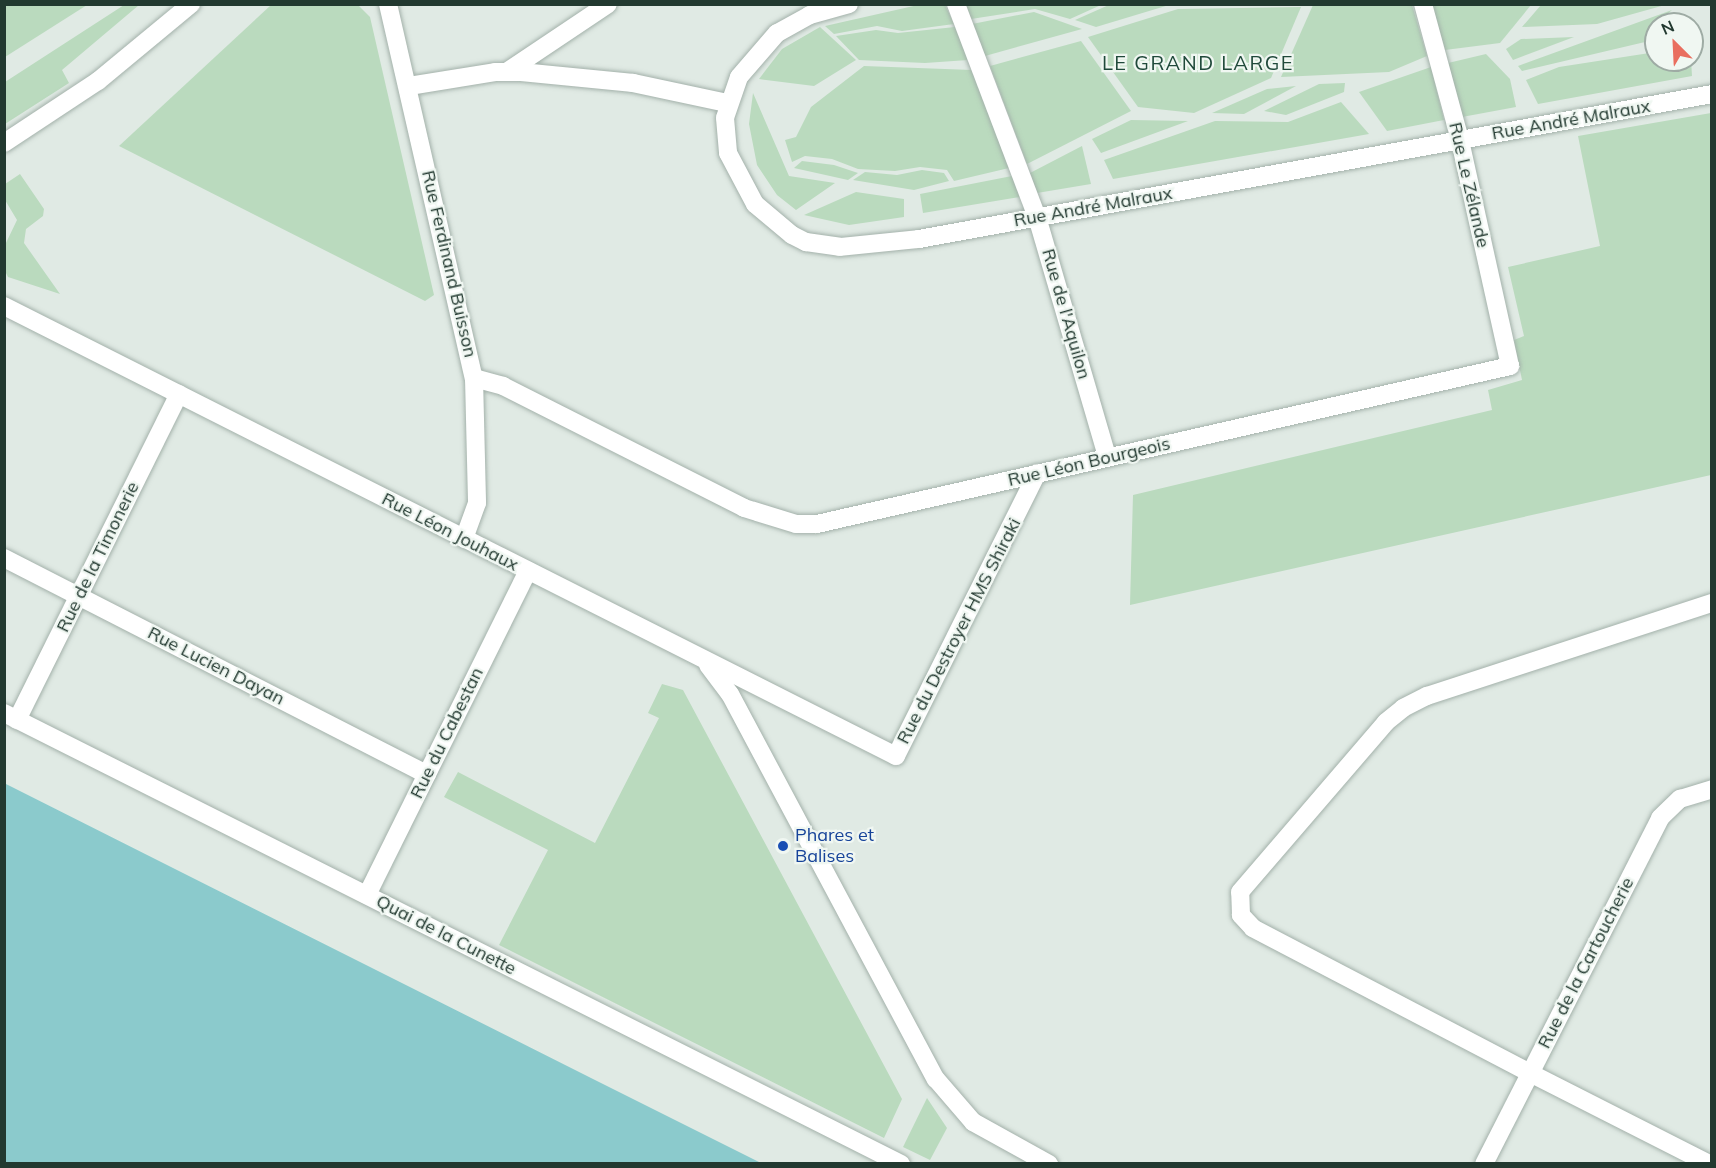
<!DOCTYPE html>
<html>
<head>
<meta charset="utf-8">
<style>
	body { margin:0 }
	#map { position:relative; width:1716px; height:1168px; overflow:hidden; background:#e0eae4; font-family:Mulish,sans-serif }
	div>[style] { position:absolute }
	.green>* { inset:0; background:#badabe }
	.water>* { inset:0; background:#8bcacc }
	.roads { filter:drop-shadow(0 0 2px #a3b1aa) drop-shadow(0 0 2px #a3b1aa) }
	.lane>* { height:18px; margin:-9px; padding:0 9px; transform-origin:9px; border-radius:9px; background:#fff }
	.street>* { height:18px; margin:-9px; padding:0 9px; transform-origin:9px; border-radius:9px; background:#fff }
	.secondary>* { height:18px; margin:-9px; padding:0 9px; transform-origin:9px; border-radius:9px; background:#fff }
	.dots>* { width:16px; height:16px; translate:-50% -50%; box-sizing:border-box; border:3px solid #f0f7f2; border-radius:50% }
	span { translate:-50% -50%; white-space:nowrap; text-align:center; line-height:1.15; -webkit-text-stroke:4.5px #f0f7f2; paint-order:stroke }
	.street-label { font-size:18px; color:#223930 }
	.transit-label { font-size:18px; color:#164399 }
	.left { translate:0 -50%; text-align:left }
	.neighbourhood-label { font-size:20px; color:#1f493a; letter-spacing:1.5px }
	.frame { position:absolute; inset:0; border:6px solid #223930; pointer-events:none }
	.north { position:absolute; left:1644px; top:12px; width:60px; height:60px; box-sizing:border-box; background:#f0f7f2; border:2px solid #9eaba4; border-radius:50%; rotate:336deg; font-size:16px; font-weight:700; line-height:24px; text-align:center; color:#223930 }
	.north::after { content:''; display:block; margin:auto; width:21px; height:27px; background:#e96e5f; clip-path:polygon(50% 0,100% 100%,50% 72%,0 100%) }
</style>
</head>
<body>
<div id="map">
	<div class="green">
		<i style="clip-path:polygon(5px 4px,87px 4px,87px 5px,5px 57px)"></i>
		<i style="clip-path:polygon(1111px 4px,1169px 4px,1169px 5px,1096px 27px,1075px 20px)"></i>
		<i style="clip-path:polygon(124px 5px,139px 5px,62px 70px,69px 83px,5px 124px,5px 82px)"></i>
		<i style="clip-path:polygon(271px 5px,358px 5px,370px 17px,434px 295px,425px 301px,119px 146px)"></i>
		<i style="clip-path:polygon(918px 5px,945px 5px,954px 24px,902px 31px,877px 26px,834px 34px,825px 26px)"></i>
		<i style="clip-path:polygon(965px 5px,1101px 5px,1070px 19px,1035px 9px,971px 19px)"></i>
		<i style="clip-path:polygon(1313px 5px,1412px 5px,1427px 56px,1389px 72px,1281px 77px)"></i>
		<i style="clip-path:polygon(1432px 5px,1531px 5px,1500px 43px,1445px 50px)"></i>
		<i style="clip-path:polygon(1541px 5px,1541px 4px,1665px 5px,1597px 24px,1522px 27px)"></i>
		<i style="clip-path:polygon(1301px 7px,1271px 78px,1194px 113px,1138px 107px,1088px 37px,1178px 9px)"></i>
		<i style="clip-path:polygon(1672px 10px,1656px 24px,1645px 42px,1522px 71px,1518px 66px)"></i>
		<i style="clip-path:polygon(1034px 12px,1082px 29px,985px 56px,972px 24px)"></i>
		<i style="clip-path:polygon(820px 27px,856px 60px,814px 86px,759px 79px,782px 49px)"></i>
		<i style="clip-path:polygon(955px 27px,968px 60px,925px 63px,859px 60px,836px 36px,876px 30px,898px 33px)"></i>
		<i style="clip-path:polygon(1574px 37px,1513px 60px,1506px 49px,1521px 39px)"></i>
		<i style="clip-path:polygon(1081px 41px,1131px 111px,1027px 164px,990px 66px)"></i>
		<i style="clip-path:polygon(1656px 52px,1656px 60px,1691px 60px,1692px 76px,1538px 104px,1526px 80px,1559px 67px)"></i>
		<i style="clip-path:polygon(1486px 54px,1510px 79px,1516px 107px,1462px 117px,1448px 63px)"></i>
		<i style="clip-path:polygon(864px 66px,972px 70px,1009px 168px,954px 181px,947px 170px,920px 167px,895px 171px,858px 169px,832px 159px,805px 156px,792px 162px,785px 140px,796px 137px,811px 107px)"></i>
		<i style="clip-path:polygon(1431px 67px,1444px 120px,1387px 131px,1359px 92px)"></i>
		<i style="clip-path:polygon(1345px 83px,1344px 92px,1286px 115px,1264px 111px,1319px 84px)"></i>
		<i style="clip-path:polygon(1296px 86px,1244px 114px,1212px 113px,1267px 89px)"></i>
		<i style="clip-path:polygon(753px 93px,789px 176px,835px 183px,796px 210px,777px 195px,757px 165px,749px 124px)"></i>
		<i style="clip-path:polygon(1341px 102px,1369px 134px,1113px 179px,1104px 160px,1215px 121px,1288px 122px)"></i>
		<i style="clip-path:polygon(1711px 113px,1711px 475px,1130px 605px,1133px 495px,1492px 410px,1488px 390px,1522px 380px,1514px 340px,1524px 336px,1508px 267px,1600px 246px,1578px 136px)"></i>
		<i style="clip-path:polygon(1131px 120px,1188px 121px,1101px 153px,1092px 139px)"></i>
		<i style="clip-path:polygon(1082px 146px,1091px 184px,1037px 193px,1030px 173px)"></i>
		<i style="clip-path:polygon(802px 161px,834px 165px,858px 173px,848px 180px,794px 168px)"></i>
		<i style="clip-path:polygon(922px 170px,944px 173px,949px 181px,914px 190px,853px 180px,865px 172px,897px 175px)"></i>
		<i style="clip-path:polygon(20px 174px,44px 209px,43px 216px,26px 229px,24px 243px,60px 294px,8px 277px,5px 271px,5px 245px,17px 220px,5px 200px,5px 184px)"></i>
		<i style="clip-path:polygon(1012px 176px,1020px 197px,923px 213px,920px 194px)"></i>
		<i style="clip-path:polygon(856px 192px,904px 199px,904px 217px,849px 225px,804px 215px)"></i>
		<i style="clip-path:polygon(662px 684px,683px 690px,902px 1099px,884px 1138px,499px 945px,548px 850px,444px 797px,458px 772px,595px 843px,659px 718px,648px 713px)"></i>
		<i style="clip-path:polygon(927px 1098px,947px 1128px,930px 1160px,903px 1147px)"></i>
	</div>
	<div class="water">
		<i style="clip-path:polygon(4px 783px,591px 1078px,761px 1163px,5px 1163px)"></i>
	</div>
	<div class="roads">
		<div class="lane">
			<i style="left:1530px;top:1073px;width:313px;rotate:-152.4deg"></i>
			<i style="left:1253px;top:928px;width:18px;rotate:-133deg"></i>
			<i style="left:1241px;top:915px;width:23px;rotate:-92deg"></i>
			<i style="left:1240px;top:892px;width:224px;rotate:-49.3deg"></i>
			<i style="left:1386px;top:722px;width:22px;rotate:-39deg"></i>
			<i style="left:1403px;top:708px;width:27px;rotate:-27deg"></i>
			<i style="left:1427px;top:696px;width:300px;rotate:-18.1deg"></i>
		</div>
		<div class="street">
			<i style="left:388px;top:4px;width:384px;rotate:77.1deg"></i>
			<i style="left:474px;top:378px;width:125px;rotate:88.6deg"></i>
			<i style="left:477px;top:503px;width:38px;rotate:110deg"></i>
			<i style="left:849px;top:4px;width:41px;rotate:164.2deg"></i>
			<i style="left:810px;top:15px;width:38px;rotate:151deg"></i>
			<i style="left:777px;top:33px;width:58px;rotate:130.8deg"></i>
			<i style="left:739px;top:77px;width:43px;rotate:108.9deg"></i>
			<i style="left:725px;top:118px;width:35px;rotate:85deg"></i>
			<i style="left:728px;top:153px;width:58px;rotate:62.1deg"></i>
			<i style="left:755px;top:204px;width:48px;rotate:40deg"></i>
			<i style="left:792px;top:235px;width:16px;rotate:27deg"></i>
			<i style="left:806px;top:242px;width:34px;rotate:8deg"></i>
			<i style="left:840px;top:247px;width:79px;rotate:-5.8deg"></i>
			<i style="left:919px;top:239px;width:806px;rotate:-10.36deg"></i>
			<i style="left:956px;top:4px;width:228px;rotate:69.2deg"></i>
			<i style="left:1037px;top:217px;width:250px;rotate:73.7deg"></i>
			<i style="left:508px;top:71px;width:120px;rotate:-33.8deg"></i>
			<i style="left:409px;top:86px;width:87px;rotate:-9.2deg"></i>
			<i style="left:495px;top:72px;width:26px"></i>
			<i style="left:521px;top:72px;width:113px;rotate:5.6deg"></i>
			<i style="left:633px;top:83px;width:96px;rotate:12deg"></i>
			<i style="left:4px;top:143px;width:113px;rotate:-33.4deg"></i>
			<i style="left:98px;top:81px;width:121px;rotate:-39.6deg"></i>
			<i style="left:4px;top:306px;width:999px;rotate:26.77deg"></i>
			<i style="left:896px;top:756px;width:316px;rotate:-63.5deg"></i>
			<i style="left:474px;top:378px;width:30px;rotate:15deg"></i>
			<i style="left:503px;top:386px;width:270px;rotate:26.8deg"></i>
			<i style="left:744px;top:508px;width:54px;rotate:17.1deg"></i>
			<i style="left:796px;top:524px;width:21px"></i>
			<i style="left:817px;top:524px;width:711px;rotate:-12.84deg"></i>
			<i style="left:1510px;top:366px;width:231px;rotate:-102.5deg"></i>
			<i style="left:1460px;top:140px;width:141px;rotate:-105.2deg"></i>
			<i style="left:4px;top:558px;width:475px;rotate:27.1deg"></i>
			<i style="left:708px;top:665px;width:36px;rotate:53deg"></i>
			<i style="left:730px;top:694px;width:437px;rotate:61.9deg"></i>
			<i style="left:936px;top:1079px;width:57px;rotate:49.3deg"></i>
			<i style="left:973px;top:1122px;width:87px;rotate:28.9deg"></i>
			<i style="left:4px;top:713px;width:1004px;rotate:26.69deg"></i>
			<i style="left:17px;top:720px;width:364px;rotate:-63.6deg"></i>
			<i style="left:367px;top:895px;width:362px;rotate:-63.6deg"></i>
			<i style="left:1530px;top:1073px;width:201px;rotate:26.9deg"></i>
		</div>
		<div class="secondary">
			<i style="left:1484px;top:1164px;width:388px;rotate:-63deg"></i>
			<i style="left:1660px;top:818px;width:28px;rotate:-44deg"></i>
			<i style="left:1680px;top:799px;width:34px;rotate:-17deg"></i>
		</div>
	</div>
	<div class="dots">
		<i style="left:783px;top:846px;background:#1a4fb4"></i>
	</div>
	<div class="street-label">
		<span style="left:1571px;top:120px;rotate:-10deg">Rue André Malraux</span>
		<span style="left:1469px;top:185px;rotate:77deg">Rue Le Zélande</span>
		<span style="left:1093px;top:207px;rotate:-10deg">Rue André Malraux</span>
		<span style="left:449px;top:264px;rotate:77deg">Rue Ferdinand Buisson</span>
		<span style="left:1066px;top:314px;rotate:74deg">Rue de l'Aquilon</span>
		<span style="left:1089px;top:462px;rotate:-13deg">Rue Léon Bourgeois</span>
		<span style="left:450px;top:532px;rotate:27deg">Rue Léon Jouhaux</span>
		<span style="left:98px;top:557px;rotate:-64deg">Rue de la Timonerie</span>
		<span style="left:959px;top:631px;rotate:-63deg">Rue du Destroyer HMS Shiraki</span>
		<span style="left:216px;top:666px;rotate:27deg">Rue Lucien Dayan</span>
		<span style="left:447px;top:733px;rotate:-64deg">Rue du Cabestan</span>
		<span style="left:446px;top:935px;rotate:27deg">Quai de la Cunette</span>
		<span style="left:1586px;top:963px;rotate:-63deg">Rue de la Cartoucherie</span>
	</div>
	<div class="transit-label">
		<span class="left" style="left:795px;top:846px">Phares et<br>Balises</span>
	</div>
	<div class="neighbourhood-label">
		<span style="left:1198px;top:62px">LE GRAND LARGE</span>
	</div>
	<div class="frame"></div>
	<div class="north">N</div>
</div>
</body>
</html>
